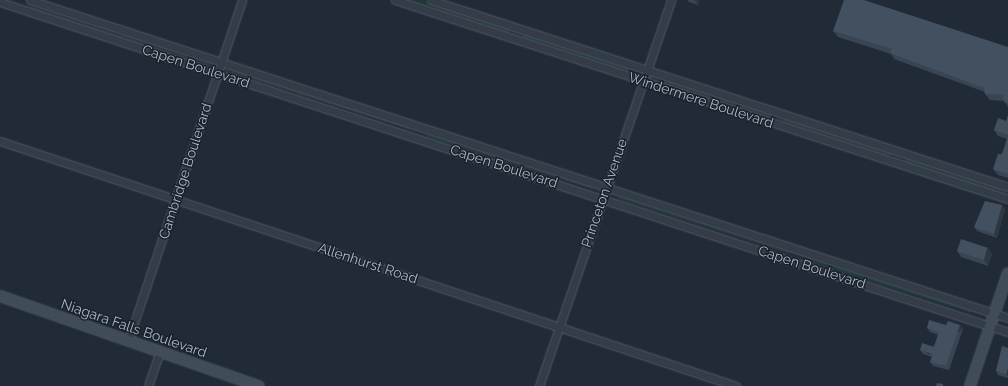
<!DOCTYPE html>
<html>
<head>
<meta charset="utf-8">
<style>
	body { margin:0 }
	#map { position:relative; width:1008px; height:386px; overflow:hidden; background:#202b37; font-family:Raleway,sans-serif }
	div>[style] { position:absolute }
	.green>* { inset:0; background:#213738; transform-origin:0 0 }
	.roads { filter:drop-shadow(0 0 1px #505a66) drop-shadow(0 0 1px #505a66) }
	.minor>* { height:7px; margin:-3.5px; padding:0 3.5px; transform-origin:3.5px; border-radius:3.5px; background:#333c48 }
	.secondary>* { height:10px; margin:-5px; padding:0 5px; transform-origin:5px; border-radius:5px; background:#414c5b }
	.wall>* { inset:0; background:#394552 }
	.shaded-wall>* { inset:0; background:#2e3842; transform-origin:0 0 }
	.building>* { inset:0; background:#42505f; transform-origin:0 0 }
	span { translate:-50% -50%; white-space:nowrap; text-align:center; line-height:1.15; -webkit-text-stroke:3px #19212c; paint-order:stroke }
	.street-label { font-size:14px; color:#adb7c5 }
</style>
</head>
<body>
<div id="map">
	<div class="green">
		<i style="clip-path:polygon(407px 0,423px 0,508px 27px,510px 31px,507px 33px)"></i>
		<i style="left:31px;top:6px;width:186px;height:2px;rotate:18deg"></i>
		<i style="clip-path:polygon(523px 33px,627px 66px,628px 70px,625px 71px,523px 38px)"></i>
		<i style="clip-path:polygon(232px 70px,410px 128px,411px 130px,231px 73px)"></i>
		<i style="clip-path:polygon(665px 79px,769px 113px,771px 116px,768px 118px,663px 84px,662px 80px)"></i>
		<i style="clip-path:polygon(785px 118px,890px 152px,891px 155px,888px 157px,783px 122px)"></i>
		<i style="clip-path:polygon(427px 134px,591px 187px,592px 189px,426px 137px)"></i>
		<i style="left:905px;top:157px;width:108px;height:5px;rotate:18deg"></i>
		<i style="clip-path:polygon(618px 196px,788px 252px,790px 254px,617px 199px)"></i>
		<i style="clip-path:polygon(806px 258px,971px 311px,971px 313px,805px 261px)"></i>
	</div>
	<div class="roads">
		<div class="minor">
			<i style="left:30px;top:0;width:1028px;rotate:18.01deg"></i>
			<i style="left:395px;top:0;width:644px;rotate:17.99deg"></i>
			<i style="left:431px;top:0;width:607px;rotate:17.96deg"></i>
			<i style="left:0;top:2px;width:1061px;rotate:18.13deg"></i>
			<i style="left:0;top:141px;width:776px;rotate:18.41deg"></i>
			<i style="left:128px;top:341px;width:360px;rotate:-71.5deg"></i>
			<i style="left:148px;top:386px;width:36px;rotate:-71deg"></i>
			<i style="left:539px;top:386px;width:408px;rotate:-71.1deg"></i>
		</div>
		<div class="secondary">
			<i style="left:0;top:296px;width:274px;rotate:19.2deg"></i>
			<i style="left:970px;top:386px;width:119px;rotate:-71.4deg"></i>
		</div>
	</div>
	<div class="wall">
		<i style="clip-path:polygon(687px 0,699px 0,698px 5px,689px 2px)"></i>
		<i style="clip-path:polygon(833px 31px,1008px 47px,1008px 107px,1004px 101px,990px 100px,985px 94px,985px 92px,894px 59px,891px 54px,838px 37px)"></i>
		<i style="clip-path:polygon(1008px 115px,1008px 178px,998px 175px,993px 169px,1002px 154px,1007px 139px,998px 136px,994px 130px,1006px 121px)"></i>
		<i style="clip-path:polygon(1002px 205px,1005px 209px,997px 238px,977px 231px,974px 227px)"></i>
		<i style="clip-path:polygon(957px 251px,992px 254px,988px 266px,961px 257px)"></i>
		<i style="clip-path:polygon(946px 325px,960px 325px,963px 329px,949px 370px,933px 366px,930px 362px,932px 357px,923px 354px,920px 350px,934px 347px,938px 335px,930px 332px,927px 328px)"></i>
		<i style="clip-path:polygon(1008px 348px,1008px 378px,998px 375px,996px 371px)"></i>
	</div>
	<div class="shaded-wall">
		<i style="clip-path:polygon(694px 0,699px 0,698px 5px)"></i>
		<i style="clip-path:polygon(1002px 205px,1005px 209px,997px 238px,994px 234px)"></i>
		<i style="clip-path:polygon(988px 248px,992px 254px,988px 266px,984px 260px)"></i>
		<i style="left:960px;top:325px;width:5px;height:43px;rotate:53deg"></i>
		<i style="clip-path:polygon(1008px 368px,1008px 376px,1006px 374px)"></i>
	</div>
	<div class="building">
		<i style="clip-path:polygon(844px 0,864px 0,1008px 47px,1008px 103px,1004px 102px,1003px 95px,985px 94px,984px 88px,890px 53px,892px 49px,833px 31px)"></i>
		<i style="clip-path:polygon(1008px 115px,1008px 135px,994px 130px,998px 118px,1006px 121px)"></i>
		<i style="clip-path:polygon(1008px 136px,1008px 174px,993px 169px,998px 154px,1002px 154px)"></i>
		<i style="clip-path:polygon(985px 201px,1002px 205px,994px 234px,974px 227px)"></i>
		<i style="left:961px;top:239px;width:28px;height:13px;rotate:18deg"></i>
		<i style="clip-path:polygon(929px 320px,946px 325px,948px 321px,960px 325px,946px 366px,930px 362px,933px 354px,920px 350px,922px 343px,934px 347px,939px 332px,927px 328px)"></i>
		<i style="clip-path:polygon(1002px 346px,1008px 348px,1008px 368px,1006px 374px,996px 371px)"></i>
		<i style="clip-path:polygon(937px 383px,943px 384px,943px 386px,936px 386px)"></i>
	</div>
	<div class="street-label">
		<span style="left:196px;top:66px;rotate:18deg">Capen Boulevard</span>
		<span style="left:701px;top:100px;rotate:18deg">Windermere Boulevard</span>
		<span style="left:504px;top:166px;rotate:18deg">Capen Boulevard</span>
		<span style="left:185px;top:171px;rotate:-72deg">Cambridge Boulevard</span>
		<span style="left:604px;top:193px;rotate:-71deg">Princeton Avenue</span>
		<span style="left:368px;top:263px;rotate:18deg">Allenhurst Road</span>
		<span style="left:812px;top:267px;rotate:18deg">Capen Boulevard</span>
		<span style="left:134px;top:328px;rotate:19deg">Niagara Falls Boulevard</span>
	</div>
</div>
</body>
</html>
